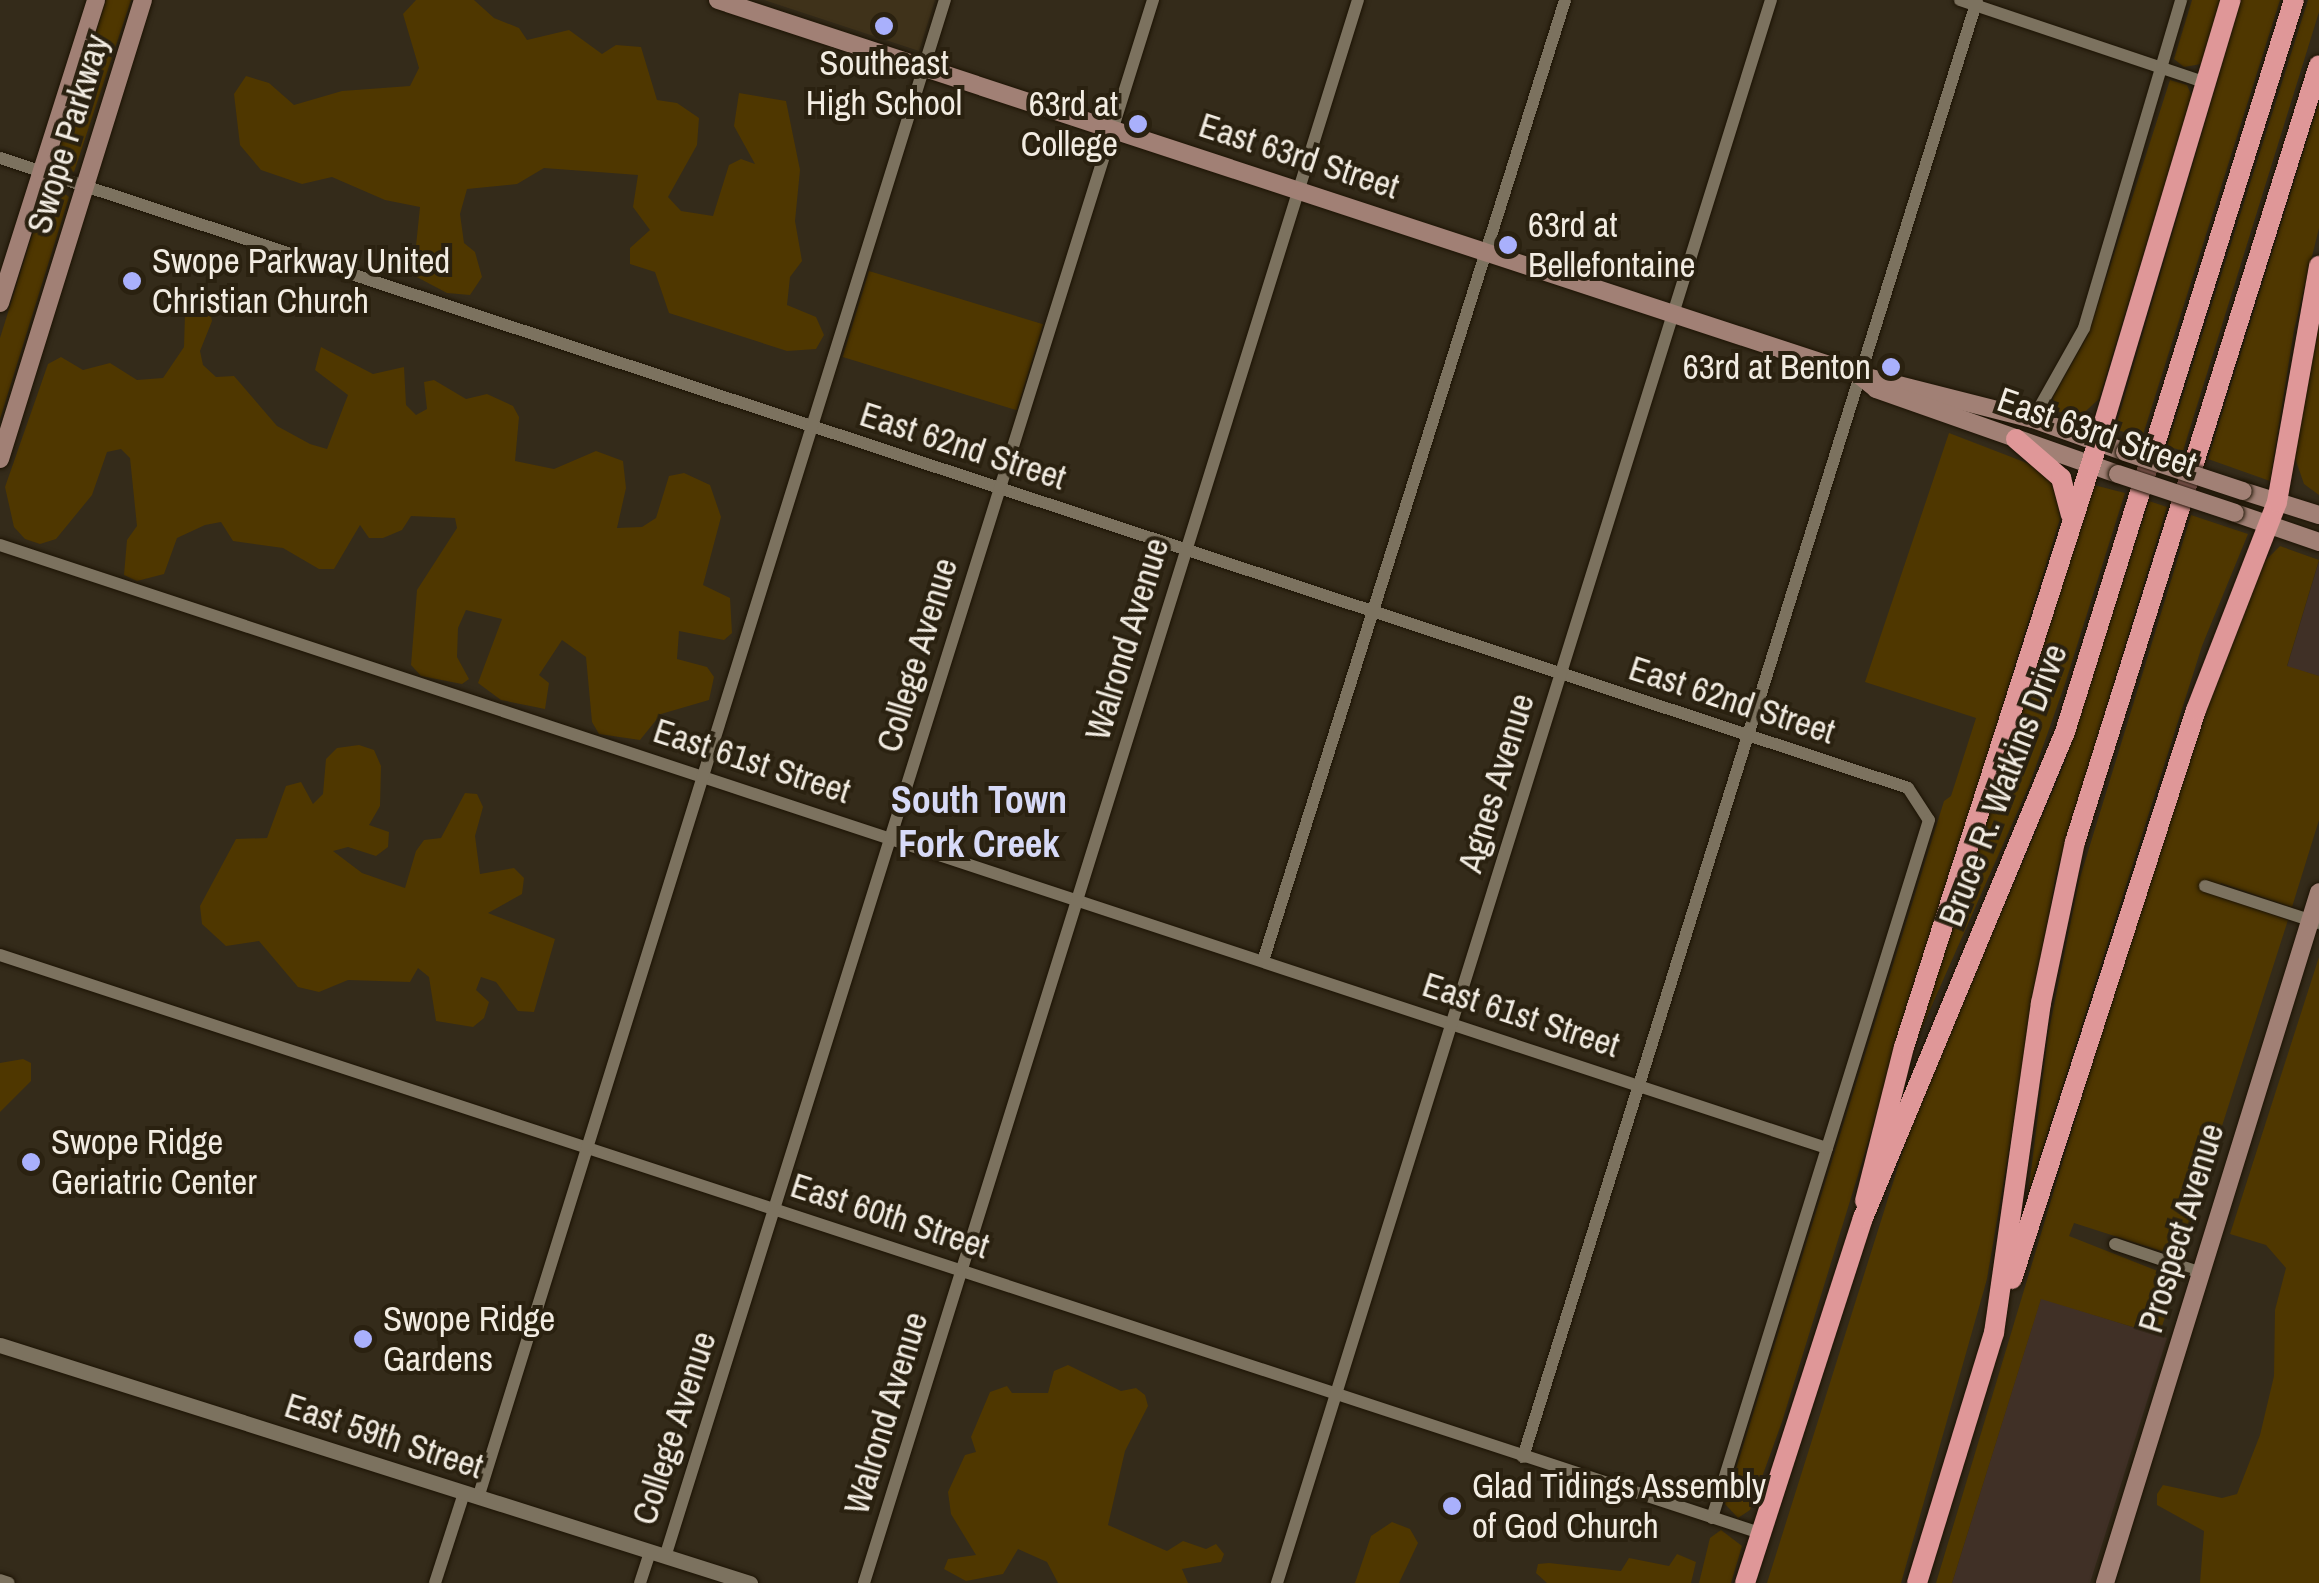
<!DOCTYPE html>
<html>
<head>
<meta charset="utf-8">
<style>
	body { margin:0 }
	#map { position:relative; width:2319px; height:1583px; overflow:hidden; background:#342b1a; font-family:"Archivo Narrow",sans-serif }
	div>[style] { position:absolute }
	.commercial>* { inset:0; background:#403026 }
	.built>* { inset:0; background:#3f321a }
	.green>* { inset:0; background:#4f3700; transform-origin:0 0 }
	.roads { filter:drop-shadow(0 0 2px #1c1304) drop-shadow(0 0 2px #1c1304) }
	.minor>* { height:12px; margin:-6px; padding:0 6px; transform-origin:6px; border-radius:6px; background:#7c725f }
	.tertiary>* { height:15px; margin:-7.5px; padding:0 7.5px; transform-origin:7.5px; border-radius:7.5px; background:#7c725f }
	.secondary>* { height:18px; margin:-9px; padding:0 9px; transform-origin:9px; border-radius:9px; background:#a18075 }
	.trunk>* { height:20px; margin:-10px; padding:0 10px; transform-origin:10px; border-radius:10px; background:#df9798 }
	.bridges { filter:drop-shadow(0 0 2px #1c1304) drop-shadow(0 0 2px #1c1304) }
	.secondary-bridge>* { height:18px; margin:-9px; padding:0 9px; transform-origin:9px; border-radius:9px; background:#a18075 }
	.dots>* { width:28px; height:28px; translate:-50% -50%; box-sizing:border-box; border:5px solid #2a2110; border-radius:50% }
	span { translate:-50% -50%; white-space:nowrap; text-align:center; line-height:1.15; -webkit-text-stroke:8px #2a2110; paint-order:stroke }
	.poi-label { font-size:35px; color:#f2ece2 }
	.right { translate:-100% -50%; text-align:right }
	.left { translate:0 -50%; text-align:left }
	.street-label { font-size:35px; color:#f2ece2 }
	.neighbourhood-label { font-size:38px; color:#d7daf7; font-weight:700 }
</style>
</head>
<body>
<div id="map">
	<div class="commercial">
		<i style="clip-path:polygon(2319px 561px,2319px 676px,2287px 667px)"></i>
		<i style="clip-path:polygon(2041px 1298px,2167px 1338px,2090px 1583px,1952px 1583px)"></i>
	</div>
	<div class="built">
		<i style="clip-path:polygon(764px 0,935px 0,919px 51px)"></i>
	</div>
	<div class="green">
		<i style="clip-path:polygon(106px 0,131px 0,74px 172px,56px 165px,57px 156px)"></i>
		<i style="clip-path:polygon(416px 0,474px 0,494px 18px,519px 28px,527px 40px,569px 30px,602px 54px,616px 45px,641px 47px,657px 100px,677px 103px,699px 118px,697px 145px,668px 197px,681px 211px,713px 216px,729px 165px,741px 159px,755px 164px,734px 126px,739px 93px,786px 101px,800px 170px,795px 221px,802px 261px,790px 277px,787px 305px,816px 317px,824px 335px,816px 349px,787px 351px,669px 313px,655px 272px,630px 264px,630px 248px,650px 230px,633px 207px,638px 175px,544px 168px,517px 184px,467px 189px,460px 214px,464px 243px,475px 252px,482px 277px,470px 295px,447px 293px,413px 275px,420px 207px,385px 200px,332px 177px,302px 184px,261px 170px,240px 145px,234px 94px,246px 76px,269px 83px,294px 105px,342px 91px,410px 86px,419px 68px,403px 14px)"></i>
		<i style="clip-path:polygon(2192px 0,2222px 0,2201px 64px,2184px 67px,2174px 59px)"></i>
		<i style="clip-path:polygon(2241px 0,2280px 0,2142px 438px,2115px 429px)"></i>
		<i style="clip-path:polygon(2308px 0,2319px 0,2319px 12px,2183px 451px,2167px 446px)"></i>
		<i style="clip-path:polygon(2170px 80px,2187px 85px,2192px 97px,2099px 399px,2078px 418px,2054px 410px,2053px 397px,2088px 335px)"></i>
		<i style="clip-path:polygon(2319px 102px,2319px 228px,2294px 330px,2270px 481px,2208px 459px)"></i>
		<i style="clip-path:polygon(55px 187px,69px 197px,0 419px,0 338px,46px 191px)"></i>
		<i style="left:869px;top:271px;width:182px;height:90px;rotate:17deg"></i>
		<i style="clip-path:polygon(2319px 296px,2319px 495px,2304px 484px,2295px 458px)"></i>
		<i style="clip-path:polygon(195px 304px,209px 305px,212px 321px,200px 351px,203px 365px,216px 377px,234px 376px,277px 426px,310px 444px,327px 449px,348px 395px,315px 370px,321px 347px,373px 374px,404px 367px,406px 405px,416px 415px,427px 409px,424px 382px,434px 380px,466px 399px,487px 394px,513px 406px,519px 417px,515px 461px,554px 469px,596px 451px,623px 461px,626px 488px,617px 528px,642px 527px,656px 518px,669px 476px,684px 473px,710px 485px,721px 517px,703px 585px,730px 598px,732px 633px,724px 640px,679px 631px,677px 659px,707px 667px,714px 677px,709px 700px,661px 714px,640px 740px,599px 734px,592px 722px,586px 657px,562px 640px,539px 675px,549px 683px,545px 709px,501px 700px,478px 683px,502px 619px,466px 610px,458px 628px,457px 657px,469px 679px,462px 684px,421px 676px,411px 665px,417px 590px,457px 528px,455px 518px,411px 516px,402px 530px,383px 538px,369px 538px,360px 525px,334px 569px,319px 569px,283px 548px,233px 541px,221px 522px,205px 525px,177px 538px,164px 574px,137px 581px,124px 575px,127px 540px,137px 526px,130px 458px,121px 449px,107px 452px,92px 495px,56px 539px,40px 544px,25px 539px,14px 527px,5px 487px,48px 364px,61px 357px,83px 370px,110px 363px,137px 380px,163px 378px,184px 347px,185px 314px)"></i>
		<i style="clip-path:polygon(1949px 433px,2037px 467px,2055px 483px,2060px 519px,1782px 1422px,1750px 1510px,1738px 1518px,1725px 1504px,1944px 801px,1951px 796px,1976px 718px,1865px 682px)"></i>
		<i style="clip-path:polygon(2094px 485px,2125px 493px,2065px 684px,2029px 786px,1913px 1048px)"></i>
		<i style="clip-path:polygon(2149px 501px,2167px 507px,2056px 874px,1987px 1279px,1901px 1583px,1767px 1583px,1913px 1119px,2064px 765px)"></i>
		<i style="clip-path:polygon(2191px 515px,2248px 534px,2202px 646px,2028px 1195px,2048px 1035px,2079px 881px)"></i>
		<i style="clip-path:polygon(2280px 546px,2319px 560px,2287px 666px,2319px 676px,2319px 820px,2292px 907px,2221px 883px,2216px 895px,2288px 920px,2180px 1257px,2074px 1223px,2069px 1236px,2178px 1279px,2159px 1335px,2041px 1299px,1952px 1583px,1936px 1583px,2176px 784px,2262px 564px)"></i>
		<i style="clip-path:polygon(359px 745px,374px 750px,381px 766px,380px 806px,369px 825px,389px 832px,388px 847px,376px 856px,348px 847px,333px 851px,362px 873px,405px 888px,416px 851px,424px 840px,441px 838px,465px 793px,477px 794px,483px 807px,475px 836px,480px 874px,514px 868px,524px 878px,522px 894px,488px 913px,555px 939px,534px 1012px,518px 1011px,496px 982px,481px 977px,476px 990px,489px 1002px,484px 1018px,473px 1027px,436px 1021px,429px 977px,418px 968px,410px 982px,348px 980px,319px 992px,298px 987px,259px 941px,226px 946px,202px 924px,200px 906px,236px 839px,267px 838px,286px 786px,301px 782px,313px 804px,323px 794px,326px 759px,337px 748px)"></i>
		<i style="clip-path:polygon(2319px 957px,2319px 1583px,2200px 1583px,2204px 1531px,2157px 1505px,2157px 1494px,2163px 1485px,2222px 1498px,2237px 1494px,2260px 1435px,2274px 1376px,2275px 1310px,2286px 1268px,2266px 1245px,2230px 1234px)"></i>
		<i style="clip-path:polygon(23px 1059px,31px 1063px,31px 1081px,0 1112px,0 1063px)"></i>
		<i style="clip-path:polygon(1068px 1365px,1121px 1391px,1136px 1388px,1145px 1395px,1148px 1406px,1125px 1451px,1108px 1525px,1167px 1551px,1183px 1541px,1206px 1549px,1216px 1544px,1224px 1554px,1221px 1562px,1182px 1569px,1188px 1583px,1058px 1583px,1047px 1562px,1018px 1549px,1003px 1574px,966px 1581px,944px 1569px,948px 1559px,976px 1555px,951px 1514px,948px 1492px,965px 1455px,976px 1452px,971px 1437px,990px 1392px,1007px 1386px,1012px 1393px,1048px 1393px,1054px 1371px)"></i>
		<i style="clip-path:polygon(1392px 1522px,1410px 1529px,1418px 1543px,1399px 1583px,1355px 1583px,1371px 1536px)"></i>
		<i style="clip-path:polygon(1721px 1530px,1742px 1546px,1731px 1583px,1699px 1583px,1710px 1538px)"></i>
		<i style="clip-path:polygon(1677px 1554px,1696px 1562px,1691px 1583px,1547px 1583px,1536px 1573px,1538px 1564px,1549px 1563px,1621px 1571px,1629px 1558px,1669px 1566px)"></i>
	</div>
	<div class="roads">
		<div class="minor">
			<i style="left:1960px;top:0;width:257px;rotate:18.6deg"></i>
			<i style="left:0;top:158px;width:2009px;rotate:18.27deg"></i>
			<i style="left:1908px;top:788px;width:38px;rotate:57deg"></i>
			<i style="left:1929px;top:820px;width:731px;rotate:107.27deg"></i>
			<i style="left:2033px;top:419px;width:104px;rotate:-60.7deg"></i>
			<i style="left:2084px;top:328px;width:342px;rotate:-73.5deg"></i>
			<i style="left:0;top:545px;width:1924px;rotate:18.27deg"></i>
			<i style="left:2205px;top:886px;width:120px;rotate:18deg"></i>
			<i style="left:0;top:955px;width:1852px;rotate:18.18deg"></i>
			<i style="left:1263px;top:961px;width:1007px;rotate:-72.55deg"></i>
			<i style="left:2115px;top:1244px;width:91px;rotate:18.6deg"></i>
			<i style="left:1523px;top:1457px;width:1526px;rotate:-72.69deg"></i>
			<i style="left:478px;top:1498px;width:1569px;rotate:-72.69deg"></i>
			<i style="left:665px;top:1557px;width:1632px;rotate:-72.6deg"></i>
			<i style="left:0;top:1580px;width:9px;rotate:18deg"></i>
			<i style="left:435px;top:1583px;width:95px;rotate:-72.1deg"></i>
			<i style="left:640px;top:1583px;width:33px;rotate:-72deg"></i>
			<i style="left:864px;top:1583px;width:1658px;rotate:-72.67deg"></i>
			<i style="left:1277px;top:1583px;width:1658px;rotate:-72.67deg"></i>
		</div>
		<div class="tertiary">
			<i style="left:0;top:1345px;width:787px;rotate:17.61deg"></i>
		</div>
		<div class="secondary">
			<i style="left:718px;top:0;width:1201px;rotate:18.19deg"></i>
			<i style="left:1859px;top:375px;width:179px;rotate:14.2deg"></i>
			<i style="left:2033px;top:419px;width:98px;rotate:19.7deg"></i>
			<i style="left:0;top:303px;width:318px;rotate:-72.4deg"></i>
			<i style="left:1859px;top:375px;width:22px;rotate:39deg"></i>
			<i style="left:1876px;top:389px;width:256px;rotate:19.4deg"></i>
			<i style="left:0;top:459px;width:481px;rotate:-72.7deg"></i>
			<i style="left:2243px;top:491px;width:80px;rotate:17.5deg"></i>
			<i style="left:2235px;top:513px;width:89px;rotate:19deg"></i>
			<i style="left:2105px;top:1583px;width:723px;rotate:-72.79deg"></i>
		</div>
		<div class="trunk">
			<i style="left:2016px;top:439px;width:60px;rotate:40.9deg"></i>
			<i style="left:2061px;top:478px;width:38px;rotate:75deg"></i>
			<i style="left:1865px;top:1201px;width:159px;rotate:-75.8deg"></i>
			<i style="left:1904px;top:1047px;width:635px;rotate:-72.22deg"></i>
			<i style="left:2098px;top:442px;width:462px;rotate:-73.3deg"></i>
			<i style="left:2012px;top:1279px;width:598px;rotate:-72.08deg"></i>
			<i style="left:2196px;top:710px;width:223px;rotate:-68.7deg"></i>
			<i style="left:2277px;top:502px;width:240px;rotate:-79.9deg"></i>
			<i style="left:1745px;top:1583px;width:384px;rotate:-72.1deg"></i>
			<i style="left:1863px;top:1218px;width:526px;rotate:-67.43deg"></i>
			<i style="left:2065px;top:732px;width:767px;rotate:-72.63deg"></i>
			<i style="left:1917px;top:1583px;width:262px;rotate:-72.9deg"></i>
			<i style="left:1994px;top:1333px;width:333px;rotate:-81.9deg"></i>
			<i style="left:2041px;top:1003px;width:165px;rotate:-78.1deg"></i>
			<i style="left:2075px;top:842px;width:814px;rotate:-72.57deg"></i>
		</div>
	</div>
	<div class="bridges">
		<div class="secondary-bridge">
			<i style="left:2125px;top:452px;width:124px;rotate:18.3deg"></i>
			<i style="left:2118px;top:474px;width:123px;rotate:18.4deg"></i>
		</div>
	</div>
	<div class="dots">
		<i style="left:884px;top:26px;background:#a9b0fc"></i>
		<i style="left:1138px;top:124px;background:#a9b0fc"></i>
		<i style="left:1508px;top:245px;background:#a9b0fc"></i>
		<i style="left:132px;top:281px;background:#a9b0fc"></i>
		<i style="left:1891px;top:367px;background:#a9b0fc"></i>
		<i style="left:31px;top:1162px;background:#a9b0fc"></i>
		<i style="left:363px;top:1339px;background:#a9b0fc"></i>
		<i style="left:1452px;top:1506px;background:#a9b0fc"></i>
	</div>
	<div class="poi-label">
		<span style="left:884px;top:83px">Southeast<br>High School</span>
		<span class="right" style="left:1118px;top:124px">63rd at<br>College</span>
		<span class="left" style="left:1528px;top:245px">63rd at<br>Bellefontaine</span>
		<span class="left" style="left:152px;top:281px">Swope Parkway United<br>Christian Church</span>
		<span class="right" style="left:1871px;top:367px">63rd at Benton</span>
		<span class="left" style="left:51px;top:1162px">Swope Ridge<br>Geriatric Center</span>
		<span class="left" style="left:383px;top:1339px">Swope Ridge<br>Gardens</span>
		<span class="left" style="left:1472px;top:1506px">Glad Tidings Assembly<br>of God Church</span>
	</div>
	<div class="street-label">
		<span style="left:68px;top:134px;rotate:-73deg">Swope Parkway</span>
		<span style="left:1299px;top:156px;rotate:18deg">East 63rd Street</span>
		<span style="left:2097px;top:432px;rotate:19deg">East 63rd Street</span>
		<span style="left:963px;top:446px;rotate:18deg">East 62nd Street</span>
		<span style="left:1127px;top:639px;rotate:-73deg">Walrond Avenue</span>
		<span style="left:917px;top:655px;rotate:-73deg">College Avenue</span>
		<span style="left:1732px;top:700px;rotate:18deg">East 62nd Street</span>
		<span style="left:752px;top:761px;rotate:18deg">East 61st Street</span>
		<span style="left:1496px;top:783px;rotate:-73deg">Agnes Avenue</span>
		<span style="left:2003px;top:785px;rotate:-69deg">Bruce R. Watkins Drive</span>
		<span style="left:1521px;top:1015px;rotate:18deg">East 61st Street</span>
		<span style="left:890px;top:1216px;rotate:18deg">East 60th Street</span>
		<span style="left:2181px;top:1228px;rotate:-73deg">Prospect Avenue</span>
		<span style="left:886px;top:1413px;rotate:-73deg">Walrond Avenue</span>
		<span style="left:674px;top:1428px;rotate:-72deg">College Avenue</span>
		<span style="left:384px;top:1436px;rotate:18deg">East 59th Street</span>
	</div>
	<div class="neighbourhood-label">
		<span style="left:979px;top:822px">South Town<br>Fork Creek</span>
	</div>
</div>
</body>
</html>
